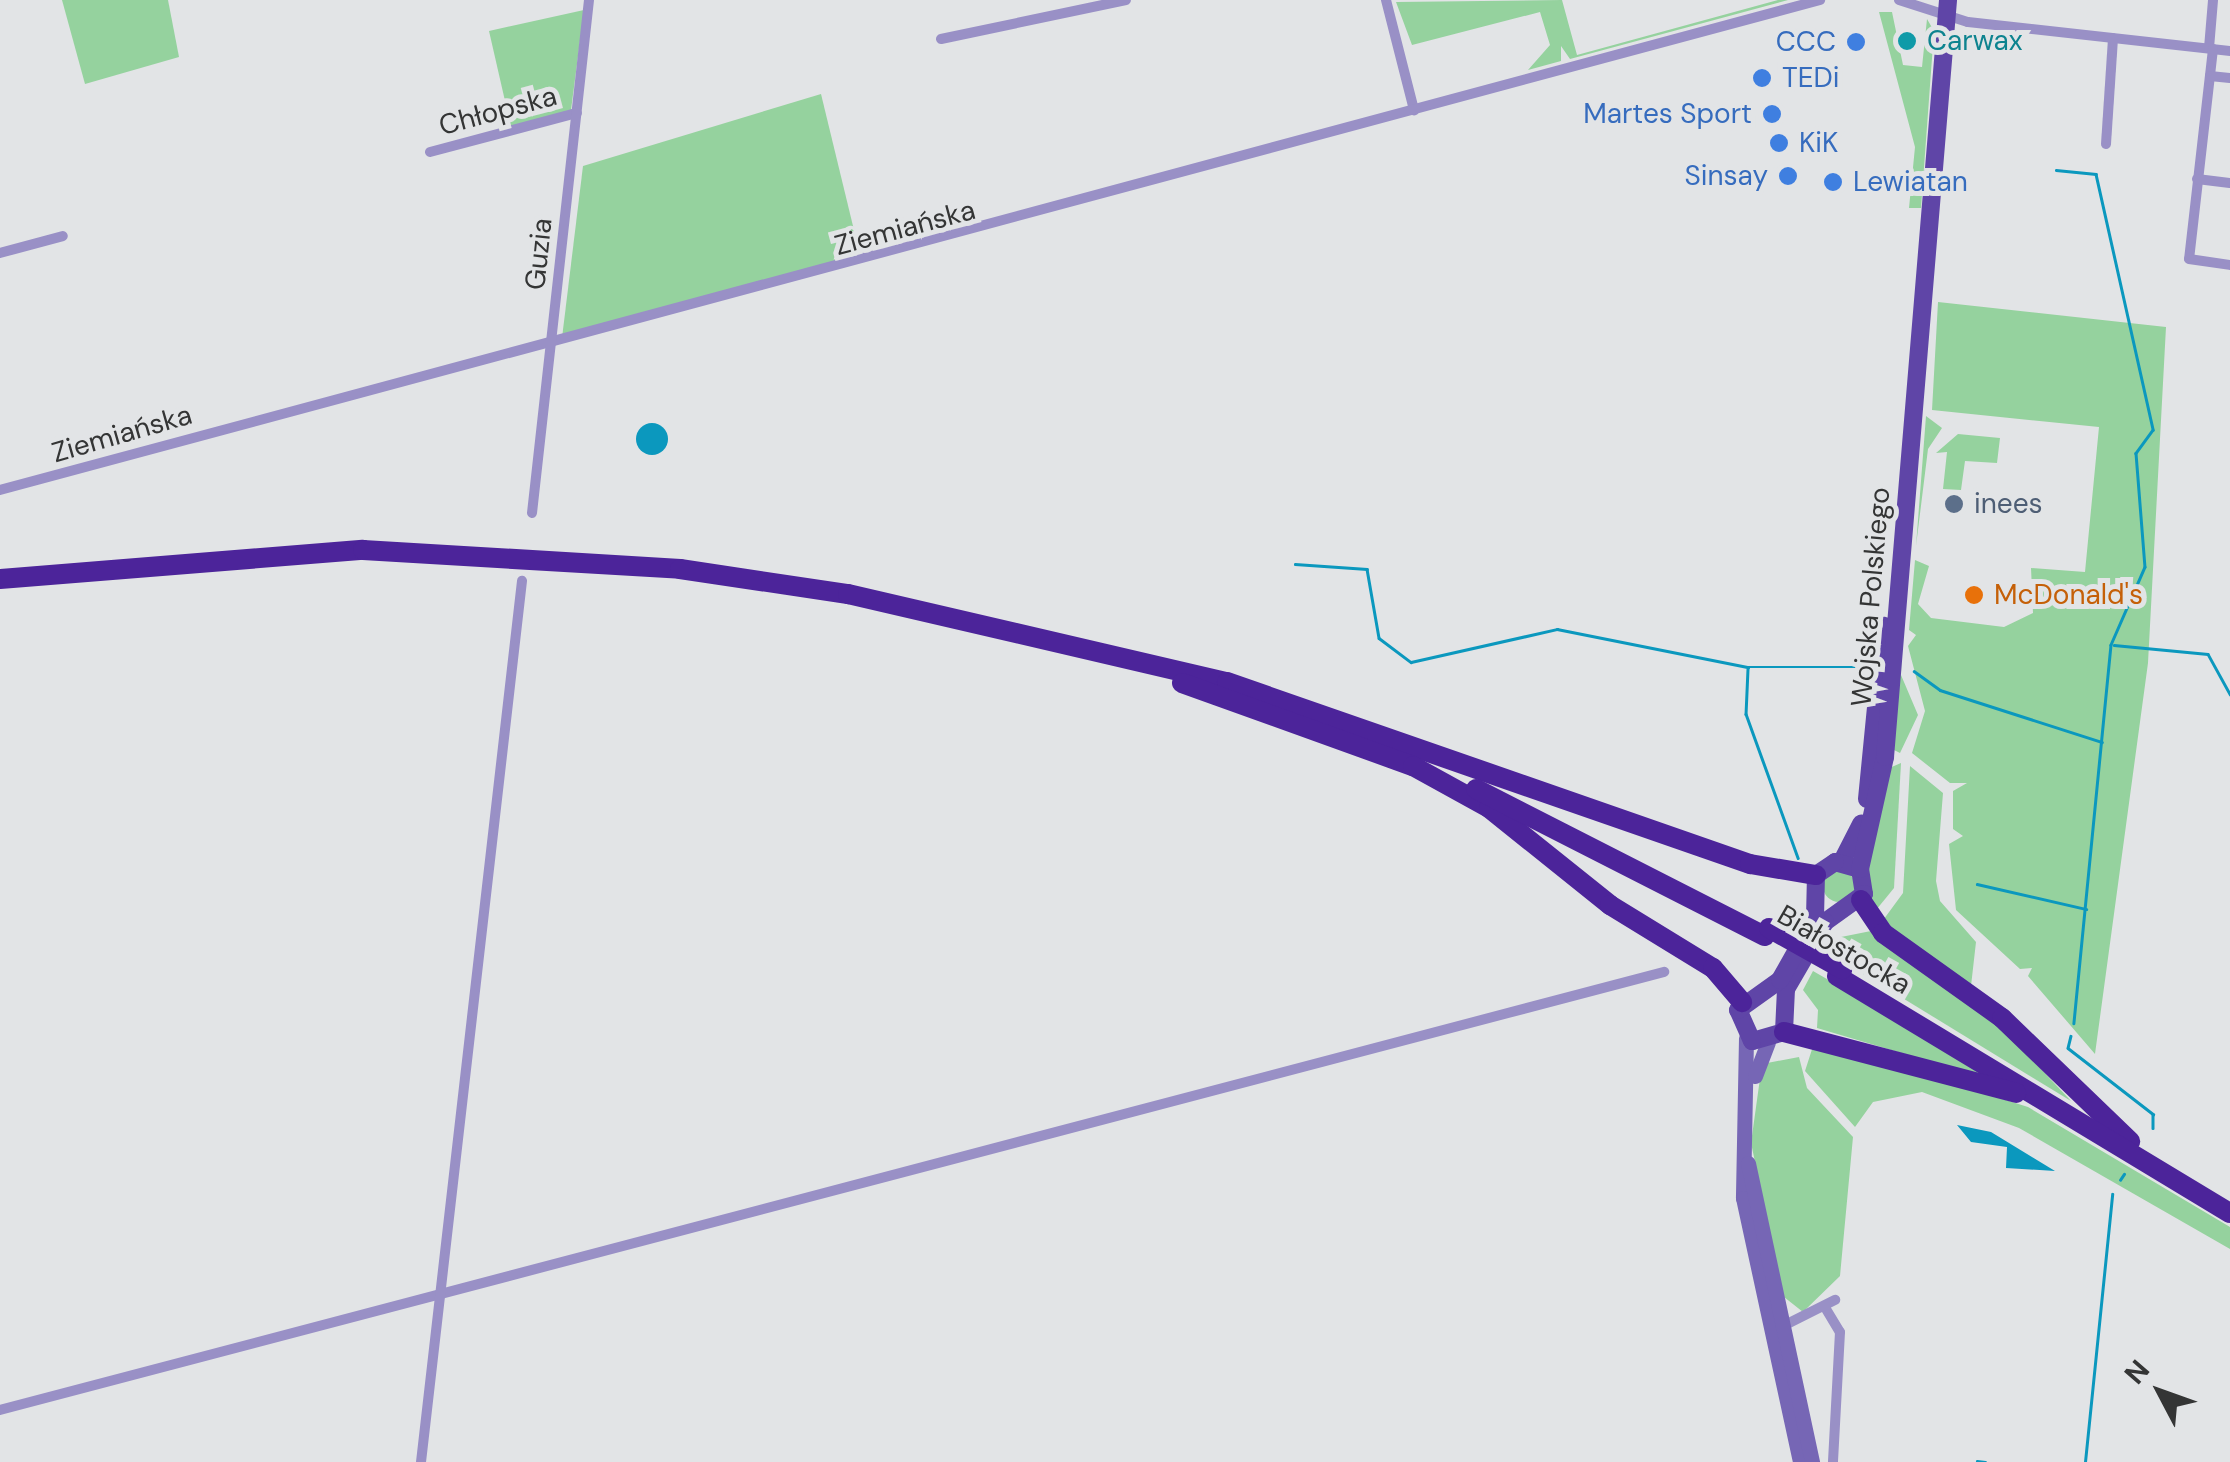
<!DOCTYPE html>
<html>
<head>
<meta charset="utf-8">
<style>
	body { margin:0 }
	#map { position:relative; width:2230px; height:1462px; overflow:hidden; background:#e2e4e6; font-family:"DM Sans",sans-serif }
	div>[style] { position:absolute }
	.green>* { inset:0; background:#95d29e }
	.round { border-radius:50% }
	.water>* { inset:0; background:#0b98be }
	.stream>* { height:2.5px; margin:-1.25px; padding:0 1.25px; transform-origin:1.25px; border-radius:1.25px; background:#0b98be }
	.street>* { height:10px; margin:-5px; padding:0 5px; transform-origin:5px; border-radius:5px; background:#9990c6 }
	.secondary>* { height:15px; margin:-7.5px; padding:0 7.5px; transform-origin:7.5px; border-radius:7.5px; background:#7666b5 }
	.primary>* { height:18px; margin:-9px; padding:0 9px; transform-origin:9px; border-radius:9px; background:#5f45a7 }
	.highway>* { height:20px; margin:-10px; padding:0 10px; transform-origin:10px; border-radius:10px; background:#4c249a }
	.highway-bridge>* { height:20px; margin:-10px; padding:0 10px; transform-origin:10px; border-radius:10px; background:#4c249a }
	.dots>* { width:28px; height:28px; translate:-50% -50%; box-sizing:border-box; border:5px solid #e2e4e6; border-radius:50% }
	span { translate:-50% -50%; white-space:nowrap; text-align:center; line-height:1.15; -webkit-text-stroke:10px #e2e4e6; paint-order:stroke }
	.culture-label { font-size:28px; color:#0d838f }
	.left { translate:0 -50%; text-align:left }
	.shop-label { font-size:28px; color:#366cbe }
	.right { translate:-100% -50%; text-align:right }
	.street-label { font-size:28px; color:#343535 }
	.service-label { font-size:28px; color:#4e5e75 }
	.food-label { font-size:28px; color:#c56008 }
	.north { position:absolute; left:2110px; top:1342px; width:100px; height:100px; -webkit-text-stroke:8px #e2e4e6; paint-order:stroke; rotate:311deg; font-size:28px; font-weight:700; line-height:40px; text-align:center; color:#343535 }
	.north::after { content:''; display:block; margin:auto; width:35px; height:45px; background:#343535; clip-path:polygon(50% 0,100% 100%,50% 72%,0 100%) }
</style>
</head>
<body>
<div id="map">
	<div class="green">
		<i style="clip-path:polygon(62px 0,168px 0,179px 57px,85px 84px)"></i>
		<i style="clip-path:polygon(1562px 0,1577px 55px,1778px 0,1788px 0,1570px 59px,1561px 46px,1561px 61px,1528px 70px,1550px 45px,1540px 12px,1412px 45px,1396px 2px)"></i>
		<i style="clip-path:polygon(584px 10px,571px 110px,511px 127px,489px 31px)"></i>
		<i style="clip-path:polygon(1879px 12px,1892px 12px,1903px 65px,1922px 67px,1927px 19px,1934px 31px,1921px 208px,1909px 208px,1915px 147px)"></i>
		<i style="clip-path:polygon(821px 94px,861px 259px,562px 338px,583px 166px)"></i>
		<i style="clip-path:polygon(1938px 302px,2166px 327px,2148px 663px,2095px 1054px,2028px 976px,2032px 968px,2020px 969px,1956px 910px,1949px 844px,1963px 836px,1953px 829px,1953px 791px,1967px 783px,1950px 783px,1912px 753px,1925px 711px,1908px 646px,1916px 635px,1909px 630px,1915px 560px,1929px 566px,1918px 604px,1931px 618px,2004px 627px,2033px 613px,2031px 568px,2085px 572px,2099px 427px,1932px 410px)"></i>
		<i style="clip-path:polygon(1926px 416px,1942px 428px,1928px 449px,1916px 546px)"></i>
		<i style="clip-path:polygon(1958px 434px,2000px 438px,1997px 463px,1965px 461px,1961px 490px,1943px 489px,1947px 452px,1936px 453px)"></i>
		<i style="clip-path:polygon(1902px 635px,1901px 675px,1918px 715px,1900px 753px,1894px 750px)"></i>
		<i style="clip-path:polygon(1901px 763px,1894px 888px,1872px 915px,1865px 860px,1887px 769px)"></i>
		<i style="clip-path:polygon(1910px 766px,1943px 793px,1936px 881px,1940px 901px,1976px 942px,1971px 986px,1881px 923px,1903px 893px)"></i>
		<i class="round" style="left:1823px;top:870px;width:32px;height:32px"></i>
		<i style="clip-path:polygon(1871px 931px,2008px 1034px,2071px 1101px,1824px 950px,1831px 939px)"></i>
		<i style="clip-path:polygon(1813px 971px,1971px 1062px,2006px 1084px,1817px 1028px,1818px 1010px,1803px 990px)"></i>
		<i style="clip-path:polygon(1815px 1040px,2028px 1107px,2230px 1227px,2230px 1249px,2019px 1128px,1922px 1092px,1873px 1102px,1855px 1127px,1805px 1071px)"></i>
		<i style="clip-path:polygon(1799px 1057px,1807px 1088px,1853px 1137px,1840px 1276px,1803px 1312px,1784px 1297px,1751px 1143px,1762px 1064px)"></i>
	</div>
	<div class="water">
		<i class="round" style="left:636px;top:423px;width:32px;height:32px"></i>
		<i style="clip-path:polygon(1957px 1125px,1991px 1132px,2055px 1171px,2006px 1168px,2007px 1147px,1971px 1142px)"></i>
	</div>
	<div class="stream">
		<i style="left:2056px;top:170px;width:40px;rotate:5.7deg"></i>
		<i style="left:2096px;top:174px;width:262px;rotate:77.4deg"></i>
		<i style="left:2153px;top:430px;width:29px;rotate:126deg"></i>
		<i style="left:2136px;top:453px;width:114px;rotate:85.5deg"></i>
		<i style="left:2145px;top:567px;width:85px;rotate:113.6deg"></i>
		<i style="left:2111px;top:645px;width:380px;rotate:95.6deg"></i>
		<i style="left:1295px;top:564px;width:72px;rotate:4deg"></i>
		<i style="left:1367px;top:569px;width:70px;rotate:80.1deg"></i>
		<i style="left:1379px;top:638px;width:40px;rotate:37deg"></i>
		<i style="left:1411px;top:662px;width:150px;rotate:-12.7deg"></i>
		<i style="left:1557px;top:629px;width:195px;rotate:11.3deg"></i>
		<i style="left:1748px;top:667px;width:122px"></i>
		<i style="left:2114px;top:645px;width:94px;rotate:5.5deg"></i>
		<i style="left:2208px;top:654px;width:46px;rotate:61.2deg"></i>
		<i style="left:1748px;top:669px;width:45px;rotate:92.5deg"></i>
		<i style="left:1746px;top:714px;width:153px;rotate:70.1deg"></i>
		<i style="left:1914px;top:671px;width:32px;rotate:36deg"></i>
		<i style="left:1940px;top:690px;width:170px;rotate:17.8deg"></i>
		<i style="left:1977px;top:884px;width:112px;rotate:12.9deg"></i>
		<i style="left:2071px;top:1036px;width:12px;rotate:104deg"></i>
		<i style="left:2068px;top:1048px;width:108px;rotate:37.8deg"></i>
		<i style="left:2153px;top:1114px;width:14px;rotate:90deg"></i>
		<i style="left:2120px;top:1180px;width:7px;rotate:-56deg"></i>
		<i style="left:1977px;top:1461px;width:8px;rotate:7deg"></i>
		<i style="left:2085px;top:1462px;width:269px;rotate:-84.2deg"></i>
	</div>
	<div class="street">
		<i style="left:1386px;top:0;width:114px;rotate:75.7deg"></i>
		<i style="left:1899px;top:0;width:72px;rotate:17.7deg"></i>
		<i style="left:1968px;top:22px;width:264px;rotate:6.3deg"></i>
		<i style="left:941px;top:39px;width:189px;rotate:-11.9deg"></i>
		<i style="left:2209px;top:48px;width:48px;rotate:-85.2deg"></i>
		<i style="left:2213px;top:49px;width:211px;rotate:96.5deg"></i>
		<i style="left:2189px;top:259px;width:41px;rotate:8.3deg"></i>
		<i style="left:2210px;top:76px;width:20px;rotate:6deg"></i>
		<i style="left:2106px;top:144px;width:106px;rotate:-86.2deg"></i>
		<i style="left:430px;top:152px;width:152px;rotate:-14.9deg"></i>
		<i style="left:2197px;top:179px;width:33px;rotate:7deg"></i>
		<i style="left:0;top:253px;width:65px;rotate:-15.1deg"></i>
		<i style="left:0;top:490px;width:1885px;rotate:-15.07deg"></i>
		<i style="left:532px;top:513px;width:516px;rotate:-83.66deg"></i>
		<i style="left:1826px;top:1309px;width:27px;rotate:59deg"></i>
		<i style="left:1840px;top:1332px;width:130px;rotate:93.1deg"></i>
		<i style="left:1787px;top:1324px;width:54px;rotate:-26.6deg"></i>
		<i style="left:0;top:1410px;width:1721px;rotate:-14.75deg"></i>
		<i style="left:421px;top:1462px;width:887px;rotate:-83.46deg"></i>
	</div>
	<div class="secondary">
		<i style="left:1746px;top:1038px;width:160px;rotate:91.1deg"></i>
		<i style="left:1743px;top:1198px;width:270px;rotate:77.8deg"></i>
		<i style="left:1755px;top:1076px;width:36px;rotate:-69deg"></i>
		<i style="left:1748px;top:1163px;width:306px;rotate:77.9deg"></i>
	</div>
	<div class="primary">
		<i style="left:1867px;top:799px;width:174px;rotate:-84.4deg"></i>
		<i style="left:1842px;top:861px;width:42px;rotate:-62.8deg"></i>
		<i style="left:1835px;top:862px;width:26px;rotate:16deg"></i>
		<i style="left:1860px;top:869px;width:25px;rotate:81deg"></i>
		<i style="left:1864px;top:894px;width:48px;rotate:144.3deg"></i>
		<i style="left:1825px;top:922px;width:78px;rotate:120.2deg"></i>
		<i style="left:1786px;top:989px;width:43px;rotate:92.7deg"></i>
		<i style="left:1784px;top:1032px;width:33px;rotate:164deg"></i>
		<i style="left:1752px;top:1041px;width:34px;rotate:-114deg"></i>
		<i style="left:1738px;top:1010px;width:52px;rotate:-35.5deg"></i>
		<i style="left:1780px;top:980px;width:71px;rotate:-60.6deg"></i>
		<i style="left:1815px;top:918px;width:43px;rotate:-88.7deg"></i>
		<i style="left:1816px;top:875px;width:23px;rotate:-34deg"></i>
		<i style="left:1860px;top:869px;width:115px;rotate:-77.4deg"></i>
		<i style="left:1885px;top:757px;width:760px;rotate:-85.24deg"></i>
	</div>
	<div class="highway">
		<i style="left:0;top:579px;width:364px;rotate:-4.6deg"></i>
		<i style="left:363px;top:550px;width:318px;rotate:3.4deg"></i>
		<i style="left:680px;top:569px;width:170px;rotate:8.5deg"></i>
		<i style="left:848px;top:594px;width:389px;rotate:13.1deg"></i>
		<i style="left:1227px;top:682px;width:554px;rotate:19.19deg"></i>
		<i style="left:1750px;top:864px;width:67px;rotate:9.5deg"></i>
		<i style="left:1182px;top:683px;width:245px;rotate:19.8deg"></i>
		<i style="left:1413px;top:766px;width:87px;rotate:28.9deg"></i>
		<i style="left:1489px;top:808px;width:155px;rotate:38.7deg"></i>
		<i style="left:1610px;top:905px;width:121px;rotate:31.5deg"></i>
		<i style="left:1713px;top:968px;width:45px;rotate:49.5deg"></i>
		<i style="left:1476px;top:789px;width:324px;rotate:27deg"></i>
		<i style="left:1861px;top:900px;width:40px;rotate:56deg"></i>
		<i style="left:1883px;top:933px;width:146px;rotate:35.5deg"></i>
		<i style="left:2002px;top:1018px;width:178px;rotate:43.9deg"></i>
		<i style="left:1837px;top:976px;width:459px;rotate:31.1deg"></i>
		<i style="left:1784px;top:1032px;width:240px;rotate:14.7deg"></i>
	</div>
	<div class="highway-bridge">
		<i style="left:1769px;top:928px;width:84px;rotate:29.3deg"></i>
	</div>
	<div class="dots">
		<i style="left:1907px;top:41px;background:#0f9aa8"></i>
		<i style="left:1856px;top:42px;background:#3f7fe0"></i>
		<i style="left:1762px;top:78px;background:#3f7fe0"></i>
		<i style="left:1772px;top:114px;background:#3f7fe0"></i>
		<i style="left:1779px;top:143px;background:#3f7fe0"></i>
		<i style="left:1788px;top:176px;background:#3f7fe0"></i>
		<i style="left:1833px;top:182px;background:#3f7fe0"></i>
		<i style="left:1954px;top:504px;background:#5c6f8a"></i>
		<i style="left:1974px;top:595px;background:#e8710a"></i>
	</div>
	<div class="culture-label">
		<span class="left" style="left:1927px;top:41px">Carwax</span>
	</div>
	<div class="shop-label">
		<span class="right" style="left:1836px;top:42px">CCC</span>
		<span class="left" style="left:1782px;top:78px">TEDi</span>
		<span class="right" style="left:1752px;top:114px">Martes Sport</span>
		<span class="left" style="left:1799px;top:143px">KiK</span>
		<span class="right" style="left:1768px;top:176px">Sinsay</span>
		<span class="left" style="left:1853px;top:182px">Lewiatan</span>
	</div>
	<div class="street-label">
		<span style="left:498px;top:111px;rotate:-15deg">Chłopska</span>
		<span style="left:905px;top:228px;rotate:-15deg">Ziemiańska</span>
		<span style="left:539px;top:254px;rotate:-84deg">Guzia</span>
		<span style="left:122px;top:434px;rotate:-16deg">Ziemiańska</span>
		<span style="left:1871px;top:597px;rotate:-85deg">Wojska Polskiego</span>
		<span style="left:1844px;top:950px;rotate:30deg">Białostocka</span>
	</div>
	<div class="service-label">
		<span class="left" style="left:1974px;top:504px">inees</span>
	</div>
	<div class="food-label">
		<span class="left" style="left:1994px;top:595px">McDonald's</span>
	</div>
	<div class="north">N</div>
</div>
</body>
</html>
